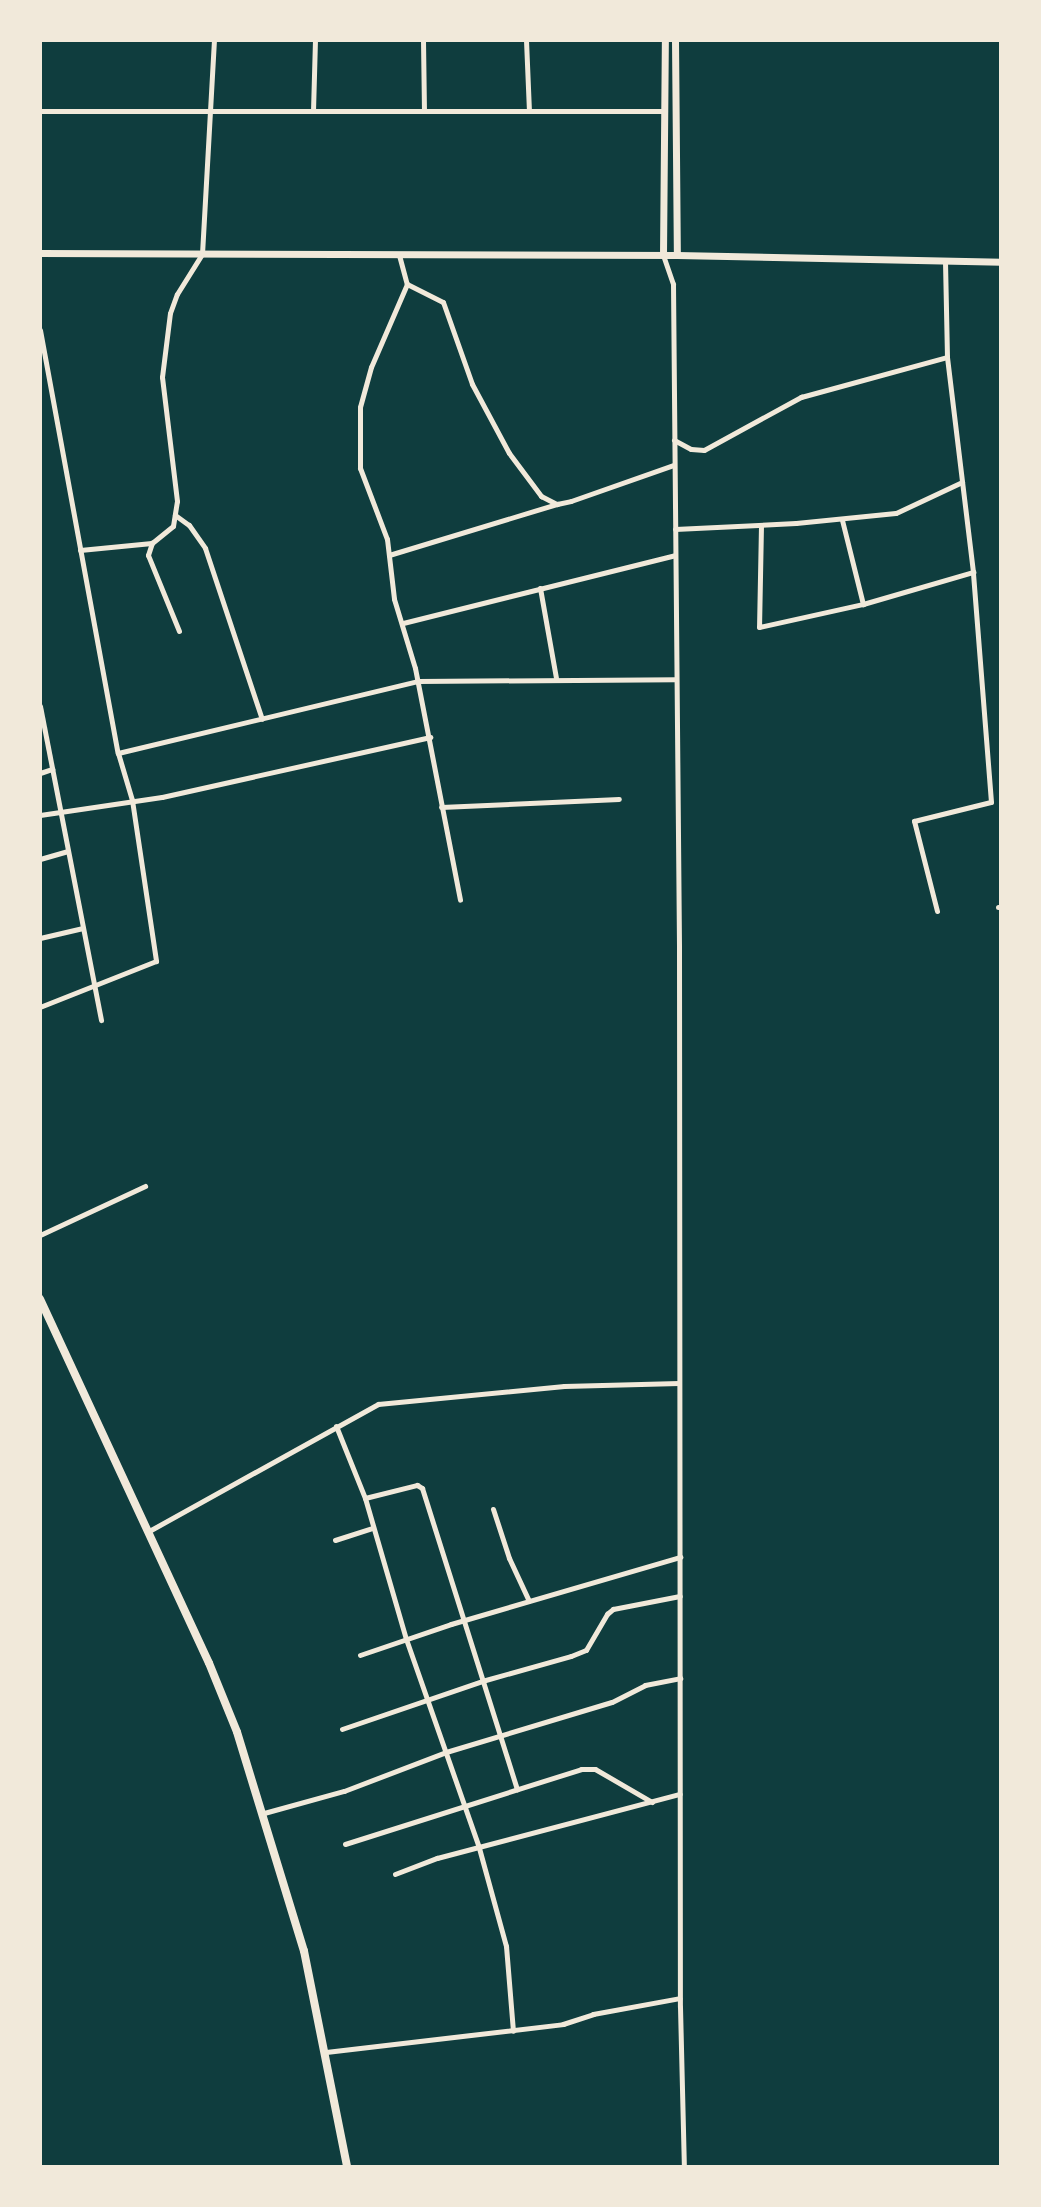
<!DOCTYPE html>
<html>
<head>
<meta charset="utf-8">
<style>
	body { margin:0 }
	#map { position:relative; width:1041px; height:2207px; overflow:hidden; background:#0f3d3e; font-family:Mulish,sans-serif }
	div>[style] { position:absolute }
	.minor>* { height:5px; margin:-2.5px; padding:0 2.5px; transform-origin:2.5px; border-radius:2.5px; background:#f1e9da }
	.primary>* { height:7px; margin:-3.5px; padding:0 3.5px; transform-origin:3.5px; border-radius:3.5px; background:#f1e9da }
	.trunk>* { height:8px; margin:-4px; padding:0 4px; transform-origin:4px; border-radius:4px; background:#f1e9da }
	span { translate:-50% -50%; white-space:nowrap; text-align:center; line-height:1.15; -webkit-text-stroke:6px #f1e9da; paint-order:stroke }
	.frame { position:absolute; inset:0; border:42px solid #f1e9da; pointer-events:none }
</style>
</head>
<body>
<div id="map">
	<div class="minor">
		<i style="left:423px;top:40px;width:71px;rotate:89.2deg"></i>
		<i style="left:526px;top:40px;width:71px;rotate:87.6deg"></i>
		<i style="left:40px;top:111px;width:625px"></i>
		<i style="left:313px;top:111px;width:71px;rotate:-88.4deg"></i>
		<i style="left:399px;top:255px;width:30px;rotate:75deg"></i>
		<i style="left:407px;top:284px;width:90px;rotate:113.4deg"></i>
		<i style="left:371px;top:367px;width:41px;rotate:105.4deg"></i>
		<i style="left:360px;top:407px;width:61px;rotate:90deg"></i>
		<i style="left:360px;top:468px;width:76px;rotate:69.2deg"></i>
		<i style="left:387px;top:539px;width:60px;rotate:83.3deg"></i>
		<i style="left:394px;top:599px;width:72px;rotate:73.1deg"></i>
		<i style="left:415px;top:668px;width:236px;rotate:79deg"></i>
		<i style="left:663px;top:255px;width:31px;rotate:71deg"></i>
		<i style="left:673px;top:284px;width:664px;rotate:89.48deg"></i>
		<i style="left:679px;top:948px;width:1059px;rotate:89.95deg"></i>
		<i style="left:680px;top:2007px;width:160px;rotate:88.6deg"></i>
		<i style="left:407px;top:284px;width:40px;rotate:26.6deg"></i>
		<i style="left:443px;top:302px;width:87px;rotate:70.5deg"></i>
		<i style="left:472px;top:384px;width:78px;rotate:61.8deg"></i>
		<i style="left:509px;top:453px;width:54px;rotate:53.3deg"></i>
		<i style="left:541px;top:496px;width:18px;rotate:27deg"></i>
		<i style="left:557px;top:504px;width:14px;rotate:-12deg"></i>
		<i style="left:571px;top:501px;width:109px;rotate:-19.3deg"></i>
		<i style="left:40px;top:330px;width:430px;rotate:79.6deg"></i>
		<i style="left:118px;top:753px;width:49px;rotate:73.4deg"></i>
		<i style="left:132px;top:800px;width:163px;rotate:81.5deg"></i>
		<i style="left:156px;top:961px;width:125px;rotate:158.4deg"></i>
		<i style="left:674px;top:440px;width:19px;rotate:28deg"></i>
		<i style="left:691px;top:449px;width:13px;rotate:4deg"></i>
		<i style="left:704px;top:450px;width:111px;rotate:-28.7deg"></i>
		<i style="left:801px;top:397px;width:151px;rotate:-15.3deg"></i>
		<i style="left:175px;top:515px;width:17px;rotate:36deg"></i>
		<i style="left:189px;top:525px;width:28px;rotate:55deg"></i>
		<i style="left:205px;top:548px;width:180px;rotate:71.6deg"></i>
		<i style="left:842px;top:520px;width:87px;rotate:76deg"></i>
		<i style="left:761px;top:525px;width:102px;rotate:91.1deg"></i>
		<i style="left:759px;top:627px;width:107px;rotate:-12.5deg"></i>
		<i style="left:863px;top:604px;width:115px;rotate:-16.2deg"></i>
		<i style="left:675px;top:529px;width:121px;rotate:-2.8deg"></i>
		<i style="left:796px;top:523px;width:100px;rotate:-5.7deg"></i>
		<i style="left:896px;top:513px;width:73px;rotate:-25.2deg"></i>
		<i style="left:80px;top:550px;width:72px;rotate:-5.6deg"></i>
		<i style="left:389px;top:555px;width:176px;rotate:-16.9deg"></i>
		<i style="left:540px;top:588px;width:91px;rotate:79.9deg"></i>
		<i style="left:403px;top:623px;width:280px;rotate:-14deg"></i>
		<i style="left:179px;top:631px;width:82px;rotate:-112.2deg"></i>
		<i style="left:148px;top:555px;width:13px;rotate:-72deg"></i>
		<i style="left:152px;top:543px;width:27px;rotate:-39deg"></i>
		<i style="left:173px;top:526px;width:25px;rotate:-81deg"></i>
		<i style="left:177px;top:501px;width:125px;rotate:-96.9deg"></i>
		<i style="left:162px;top:377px;width:64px;rotate:-82.9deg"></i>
		<i style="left:170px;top:313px;width:20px;rotate:-70deg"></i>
		<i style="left:177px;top:294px;width:47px;rotate:-58deg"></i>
		<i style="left:202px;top:254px;width:214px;rotate:-86.8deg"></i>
		<i style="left:40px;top:706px;width:320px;rotate:79deg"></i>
		<i style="left:118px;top:753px;width:309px;rotate:-13.5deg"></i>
		<i style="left:418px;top:681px;width:258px;rotate:-0.4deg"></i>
		<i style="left:40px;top:773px;width:13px;rotate:-18deg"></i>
		<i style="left:441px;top:807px;width:178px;rotate:-2.6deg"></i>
		<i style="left:40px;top:815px;width:123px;rotate:-8.4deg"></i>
		<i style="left:162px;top:797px;width:275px;rotate:-12.6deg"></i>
		<i style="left:40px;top:859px;width:29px;rotate:-16deg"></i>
		<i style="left:998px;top:907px;width:3px"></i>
		<i style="left:937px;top:911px;width:93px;rotate:-104.3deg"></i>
		<i style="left:914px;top:821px;width:79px;rotate:-13.9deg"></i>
		<i style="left:991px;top:802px;width:231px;rotate:-94.5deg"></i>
		<i style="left:973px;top:572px;width:217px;rotate:-96.9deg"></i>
		<i style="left:947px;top:357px;width:96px;rotate:-91.2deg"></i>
		<i style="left:40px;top:938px;width:44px;rotate:-13.1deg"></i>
		<i style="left:40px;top:1235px;width:116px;rotate:-25deg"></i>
		<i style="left:336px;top:1426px;width:78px;rotate:68.1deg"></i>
		<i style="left:365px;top:1498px;width:147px;rotate:73.8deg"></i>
		<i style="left:406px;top:1639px;width:221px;rotate:70.7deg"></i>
		<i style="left:479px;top:1848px;width:102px;rotate:74.6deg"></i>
		<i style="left:506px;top:1946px;width:85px;rotate:85.3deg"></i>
		<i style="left:365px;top:1498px;width:54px;rotate:-14deg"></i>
		<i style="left:417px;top:1485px;width:6px;rotate:31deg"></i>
		<i style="left:422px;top:1488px;width:316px;rotate:72.5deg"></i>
		<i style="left:493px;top:1509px;width:52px;rotate:71.9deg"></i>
		<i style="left:509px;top:1558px;width:47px;rotate:65.1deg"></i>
		<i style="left:149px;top:1531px;width:262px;rotate:-29deg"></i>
		<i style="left:378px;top:1404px;width:187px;rotate:-5.5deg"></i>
		<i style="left:564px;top:1386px;width:115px;rotate:-1.5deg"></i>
		<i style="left:335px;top:1540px;width:38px;rotate:-18deg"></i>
		<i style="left:360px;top:1655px;width:96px;rotate:-18.8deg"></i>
		<i style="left:451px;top:1624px;width:239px;rotate:-16.3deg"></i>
		<i style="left:342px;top:1729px;width:148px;rotate:-18.9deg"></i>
		<i style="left:482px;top:1681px;width:92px;rotate:-15.7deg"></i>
		<i style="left:571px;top:1656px;width:16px;rotate:-22deg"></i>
		<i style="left:586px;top:1650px;width:42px;rotate:-59.7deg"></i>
		<i style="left:607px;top:1614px;width:8px;rotate:-40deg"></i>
		<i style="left:613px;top:1609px;width:68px;rotate:-11deg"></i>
		<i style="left:264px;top:1813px;width:83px;rotate:-15.4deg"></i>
		<i style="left:344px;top:1791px;width:109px;rotate:-20.9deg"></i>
		<i style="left:446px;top:1752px;width:173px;rotate:-16.8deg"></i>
		<i style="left:612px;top:1702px;width:37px;rotate:-27deg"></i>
		<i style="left:645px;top:1685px;width:36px;rotate:-11deg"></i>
		<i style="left:345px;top:1844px;width:248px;rotate:-17.6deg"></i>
		<i style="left:581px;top:1769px;width:14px"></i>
		<i style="left:595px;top:1769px;width:66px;rotate:30.1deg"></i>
		<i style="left:395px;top:1874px;width:45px;rotate:-20.9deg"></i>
		<i style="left:437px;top:1858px;width:251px;rotate:-14.8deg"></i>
		<i style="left:326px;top:2052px;width:239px;rotate:-6.7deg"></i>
		<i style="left:563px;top:2024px;width:32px;rotate:-18deg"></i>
		<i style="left:593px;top:2014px;width:88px;rotate:-10.4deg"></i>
	</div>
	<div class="primary">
		<i style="left:675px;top:40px;width:215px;rotate:89.5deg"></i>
		<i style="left:40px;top:253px;width:637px;rotate:0.18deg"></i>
		<i style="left:677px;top:255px;width:324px;rotate:1.2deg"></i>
		<i style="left:663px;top:255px;width:215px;rotate:-89.5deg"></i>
	</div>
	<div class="trunk">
		<i style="left:40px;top:1299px;width:401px;rotate:65.1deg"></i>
		<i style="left:209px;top:1663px;width:74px;rotate:67.9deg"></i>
		<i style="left:237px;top:1732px;width:229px;rotate:73deg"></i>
		<i style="left:304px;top:1951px;width:220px;rotate:78.7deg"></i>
	</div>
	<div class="frame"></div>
</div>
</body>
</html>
